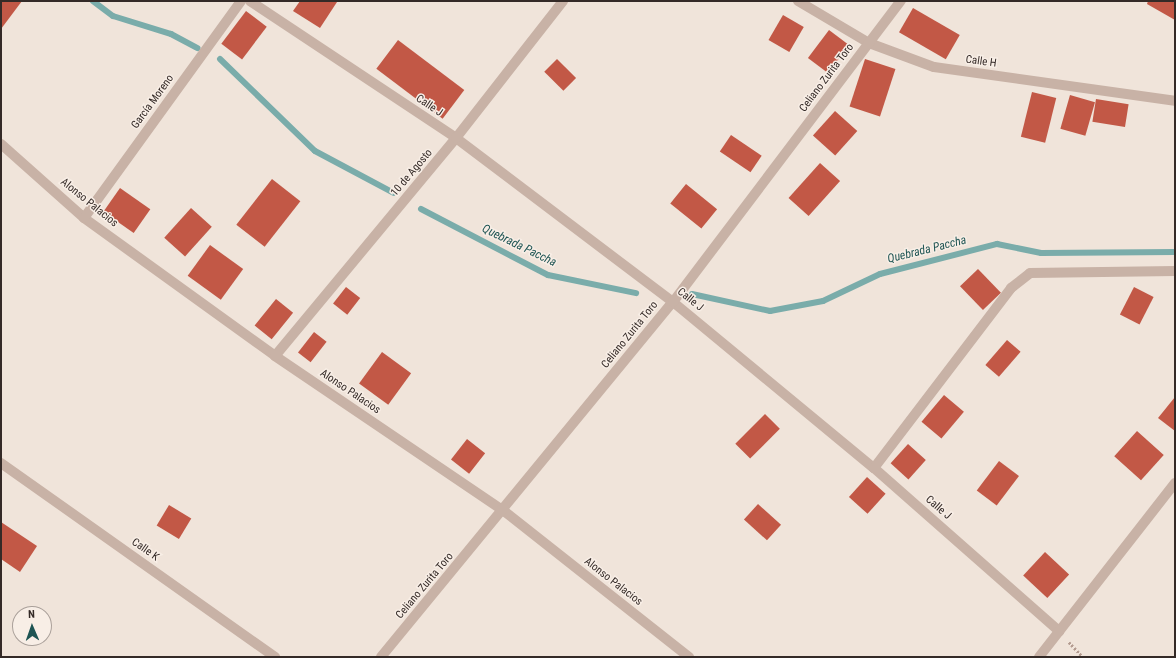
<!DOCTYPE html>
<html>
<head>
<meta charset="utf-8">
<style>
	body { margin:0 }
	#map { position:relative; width:1176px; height:658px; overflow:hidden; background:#f0e4da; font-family:"Roboto Condensed",sans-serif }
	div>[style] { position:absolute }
	.stream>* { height:6px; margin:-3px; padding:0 3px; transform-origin:3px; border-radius:3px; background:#7aacaa }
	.building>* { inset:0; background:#c25846; transform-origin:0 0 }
	.path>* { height:2.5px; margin-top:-1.25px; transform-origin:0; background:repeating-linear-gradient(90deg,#b49c91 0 2px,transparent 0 4px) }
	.street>* { height:10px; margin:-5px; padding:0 5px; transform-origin:5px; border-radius:5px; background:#c8b2a6 }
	span { translate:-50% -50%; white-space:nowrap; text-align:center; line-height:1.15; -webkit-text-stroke:3px #f8eee6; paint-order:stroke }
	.street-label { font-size:11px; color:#342a27 }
	.water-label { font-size:12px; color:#1e5453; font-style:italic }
	.frame { position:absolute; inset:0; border:2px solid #342a27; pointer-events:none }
	.north { position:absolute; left:12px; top:606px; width:40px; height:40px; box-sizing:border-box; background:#f8eee6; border:1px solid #aaa09a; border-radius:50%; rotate:358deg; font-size:11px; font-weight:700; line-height:16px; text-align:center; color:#342a27 }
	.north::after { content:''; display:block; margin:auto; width:14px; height:18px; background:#1e5453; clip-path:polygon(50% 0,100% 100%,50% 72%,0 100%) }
</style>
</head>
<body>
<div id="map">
	<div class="stream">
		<i style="left:93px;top:1px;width:25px;rotate:37deg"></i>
		<i style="left:113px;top:16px;width:61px;rotate:17.2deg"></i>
		<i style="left:171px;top:34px;width:30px;rotate:28deg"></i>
		<i style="left:220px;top:59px;width:132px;rotate:44.1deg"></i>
		<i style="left:315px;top:151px;width:89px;rotate:28deg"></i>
		<i style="left:421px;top:209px;width:143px;rotate:27.5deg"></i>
		<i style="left:548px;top:275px;width:90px;rotate:11.6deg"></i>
		<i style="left:692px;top:294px;width:80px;rotate:12.3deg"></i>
		<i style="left:770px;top:311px;width:54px;rotate:-10.7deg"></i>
		<i style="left:823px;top:301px;width:63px;rotate:-25.3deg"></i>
		<i style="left:880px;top:274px;width:121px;rotate:-14.4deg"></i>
		<i style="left:997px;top:244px;width:45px;rotate:11.6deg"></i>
		<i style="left:1041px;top:253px;width:134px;rotate:-0.4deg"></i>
	</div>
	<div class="building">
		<i style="clip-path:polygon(1px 1px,22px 1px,1px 29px)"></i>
		<i style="clip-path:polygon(300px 1px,335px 1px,337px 2px,320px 28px,293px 11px)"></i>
		<i style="clip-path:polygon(1148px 1px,1175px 1px,1175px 20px,1147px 4px)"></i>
		<i style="left:913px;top:8px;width:54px;height:28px;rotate:30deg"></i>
		<i style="left:246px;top:11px;width:26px;height:41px;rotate:37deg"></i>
		<i style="left:783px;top:15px;width:24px;height:29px;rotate:30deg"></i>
		<i style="left:829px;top:30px;width:25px;height:35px;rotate:37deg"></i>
		<i style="left:398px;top:40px;width:83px;height:36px;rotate:37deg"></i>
		<i style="left:557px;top:59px;width:27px;height:18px;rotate:45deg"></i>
		<i style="left:865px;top:59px;width:32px;height:50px;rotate:18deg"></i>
		<i style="left:1032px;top:92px;width:25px;height:46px;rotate:14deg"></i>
		<i style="left:1070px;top:95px;width:26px;height:35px;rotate:16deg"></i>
		<i style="left:1096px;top:99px;width:33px;height:23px;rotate:9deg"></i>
		<i style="left:835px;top:111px;width:30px;height:33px;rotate:42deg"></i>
		<i style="left:731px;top:135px;width:37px;height:20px;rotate:34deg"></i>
		<i style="left:820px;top:163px;width:27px;height:47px;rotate:42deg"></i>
		<i style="left:272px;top:179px;width:36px;height:58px;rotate:38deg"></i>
		<i style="left:686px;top:184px;width:40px;height:25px;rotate:39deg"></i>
		<i style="left:120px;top:188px;width:37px;height:29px;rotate:35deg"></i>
		<i style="left:191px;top:208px;width:28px;height:40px;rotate:42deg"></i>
		<i style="left:210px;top:245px;width:41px;height:38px;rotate:36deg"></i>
		<i style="left:978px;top:269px;width:33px;height:25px;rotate:46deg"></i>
		<i style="left:346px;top:287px;width:18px;height:21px;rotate:38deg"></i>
		<i style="left:1134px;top:287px;width:22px;height:31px;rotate:27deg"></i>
		<i style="left:276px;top:299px;width:22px;height:34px;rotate:39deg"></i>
		<i style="left:314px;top:332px;width:16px;height:26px;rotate:38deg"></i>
		<i style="left:1007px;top:340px;width:18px;height:33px;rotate:41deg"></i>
		<i style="left:382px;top:352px;width:36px;height:39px;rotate:36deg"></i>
		<i style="left:944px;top:395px;width:26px;height:35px;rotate:40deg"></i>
		<i style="clip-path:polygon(1175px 397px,1175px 431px,1158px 418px)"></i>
		<i style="left:765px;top:414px;width:21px;height:42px;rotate:45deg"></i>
		<i style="left:1137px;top:431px;width:36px;height:34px;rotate:42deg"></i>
		<i style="left:467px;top:439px;width:23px;height:26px;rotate:38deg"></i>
		<i style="left:908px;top:444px;width:24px;height:26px;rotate:42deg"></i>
		<i style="left:999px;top:461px;width:25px;height:37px;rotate:37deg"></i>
		<i style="left:867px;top:477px;width:25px;height:27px;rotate:42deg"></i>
		<i style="left:758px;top:504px;width:31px;height:21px;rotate:42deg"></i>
		<i style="left:169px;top:505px;width:26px;height:24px;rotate:31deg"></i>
		<i style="clip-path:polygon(1px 522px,37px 546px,20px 572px,1px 559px)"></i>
		<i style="left:1045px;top:552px;width:33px;height:32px;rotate:43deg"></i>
	</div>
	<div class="path">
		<i style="left:1069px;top:642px;width:21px;rotate:47deg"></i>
	</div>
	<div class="street">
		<i style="left:250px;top:1px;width:247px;rotate:33.6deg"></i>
		<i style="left:456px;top:138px;width:272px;rotate:37.1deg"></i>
		<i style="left:673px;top:302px;width:261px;rotate:39.6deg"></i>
		<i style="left:874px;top:468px;width:247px;rotate:41.4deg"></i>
		<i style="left:798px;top:1px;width:82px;rotate:30.6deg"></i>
		<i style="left:869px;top:43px;width:69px;rotate:20.3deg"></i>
		<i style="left:934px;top:67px;width:243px;rotate:8deg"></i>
		<i style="left:1px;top:144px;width:111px;rotate:41.7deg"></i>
		<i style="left:84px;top:218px;width:236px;rotate:35.8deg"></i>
		<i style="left:275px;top:356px;width:277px;rotate:34.1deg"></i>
		<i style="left:504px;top:511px;width:236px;rotate:38.3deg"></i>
		<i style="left:84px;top:218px;width:268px;rotate:-54.1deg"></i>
		<i style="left:275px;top:356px;width:283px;rotate:-50.3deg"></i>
		<i style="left:456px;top:138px;width:174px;rotate:-52deg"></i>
		<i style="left:1px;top:463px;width:336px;rotate:35.3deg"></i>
		<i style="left:874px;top:468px;width:226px;rotate:-52.7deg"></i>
		<i style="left:1011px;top:288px;width:24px;rotate:-38deg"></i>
		<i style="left:1030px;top:273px;width:145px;rotate:-0.8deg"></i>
		<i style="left:381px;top:657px;width:460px;rotate:-50.6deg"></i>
		<i style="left:673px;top:302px;width:378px;rotate:-52.9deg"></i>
		<i style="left:1039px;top:657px;width:221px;rotate:-52deg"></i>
	</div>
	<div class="street-label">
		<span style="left:981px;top:62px;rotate:8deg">Calle H</span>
		<span style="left:827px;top:78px;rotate:-53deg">Celiano Zurita Toro</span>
		<span style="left:153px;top:102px;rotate:-54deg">García Moreno</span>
		<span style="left:429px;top:106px;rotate:34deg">Calle J</span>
		<span style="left:412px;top:173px;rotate:-50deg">10 de Agosto</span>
		<span style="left:89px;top:203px;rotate:39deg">Alonso Palacios</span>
		<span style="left:690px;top:300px;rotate:39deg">Calle J</span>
		<span style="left:630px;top:335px;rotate:-51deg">Celiano Zurita Toro</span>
		<span style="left:350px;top:392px;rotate:34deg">Alonso Palacios</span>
		<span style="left:938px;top:508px;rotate:41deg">Calle J</span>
		<span style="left:145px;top:550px;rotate:35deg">Calle K</span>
		<span style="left:613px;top:582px;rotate:38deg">Alonso Palacios</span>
		<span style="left:425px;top:586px;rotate:-50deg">Celiano Zurita Toro</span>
	</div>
	<div class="water-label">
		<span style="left:519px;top:246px;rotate:26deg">Quebrada Paccha</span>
		<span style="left:927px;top:250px;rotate:-14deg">Quebrada Paccha</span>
	</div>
	<div class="frame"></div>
	<div class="north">N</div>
</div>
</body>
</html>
